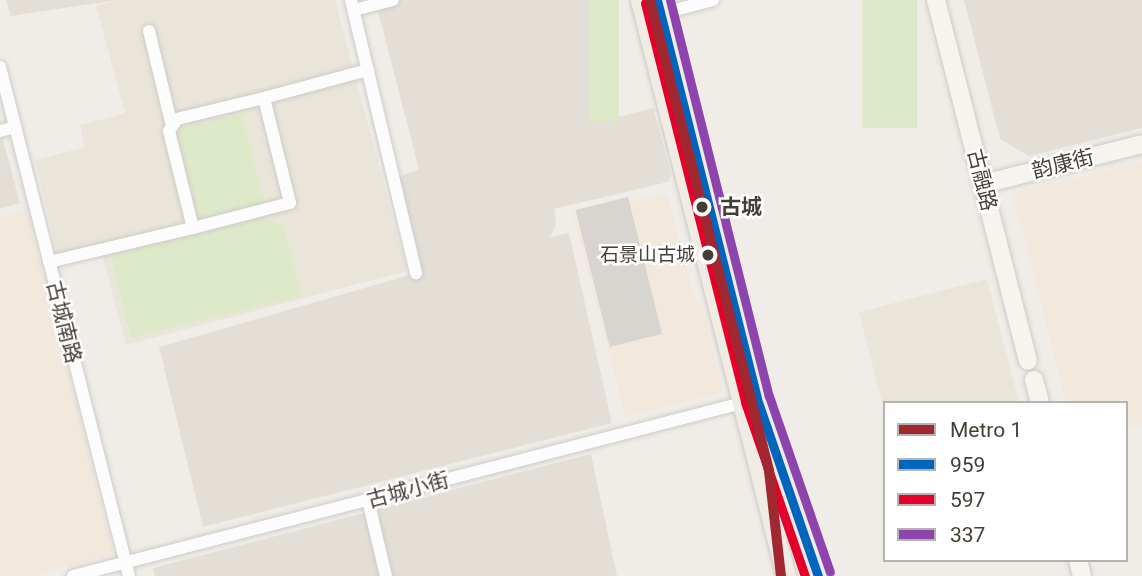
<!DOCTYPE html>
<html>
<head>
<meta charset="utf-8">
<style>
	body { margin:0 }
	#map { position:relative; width:1142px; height:576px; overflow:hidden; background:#f0ede9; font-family:Roboto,"Noto Sans SC",sans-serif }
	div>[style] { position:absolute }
	.residential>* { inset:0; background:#e3dfd7 }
	.commercial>* { inset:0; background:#f2e8dc }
	.education>* { inset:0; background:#eae5d9 }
	.green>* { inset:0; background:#dee9ca; transform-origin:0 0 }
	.building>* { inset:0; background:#d8d4d0; transform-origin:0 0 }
	.roads { filter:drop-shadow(0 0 2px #cecbc7) drop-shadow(0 0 2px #cecbc7) }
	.street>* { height:12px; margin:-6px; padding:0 6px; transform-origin:6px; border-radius:6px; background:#fdfcfc }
	.secondary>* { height:18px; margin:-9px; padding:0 9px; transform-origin:9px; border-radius:9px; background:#f6f4ee }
	.primary>* { height:19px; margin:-9.5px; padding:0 9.5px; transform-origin:9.5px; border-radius:9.5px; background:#f0ebe3 }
	.bus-1>* { height:9px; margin:-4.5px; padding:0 4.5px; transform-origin:4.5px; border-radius:4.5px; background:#0065bd }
	.bus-2>* { height:9px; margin:-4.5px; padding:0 4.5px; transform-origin:4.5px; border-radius:4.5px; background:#e4002b }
	.bus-3>* { height:9px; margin:-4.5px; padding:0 4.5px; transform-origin:4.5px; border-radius:4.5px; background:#8e44ad }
	.metro-1>* { height:10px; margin:-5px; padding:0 5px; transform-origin:5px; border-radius:5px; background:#a12830 }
	.dots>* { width:19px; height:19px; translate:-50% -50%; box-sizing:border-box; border:4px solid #fff; border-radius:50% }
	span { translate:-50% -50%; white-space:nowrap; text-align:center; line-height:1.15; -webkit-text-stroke:5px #fff; paint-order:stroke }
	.bus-label { font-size:19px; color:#453e36 }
	.right { translate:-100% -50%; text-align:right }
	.street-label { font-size:21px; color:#453e36 }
	.stop-label { font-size:21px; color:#453e36; font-weight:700 }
	.left { translate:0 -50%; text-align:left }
	.legend { position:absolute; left:883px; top:401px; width:245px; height:161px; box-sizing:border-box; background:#fff; border:2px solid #b5b2af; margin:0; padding:9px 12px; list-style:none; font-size:21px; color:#453e36 }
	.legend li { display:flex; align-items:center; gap:14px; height:35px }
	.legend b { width:35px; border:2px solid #b5b2af }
</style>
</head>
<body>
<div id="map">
	<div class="residential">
		<i style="clip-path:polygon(6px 0,117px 0,11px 16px)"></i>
		<i style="clip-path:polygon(375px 0,590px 0,619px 117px,653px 108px,671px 174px,668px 182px,554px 209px,556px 225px,550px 237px,569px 233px,612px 423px,203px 527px,159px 347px,420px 272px,398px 177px,419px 169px)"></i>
		<i style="clip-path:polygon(964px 0,1142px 0,1142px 128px,1029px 156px,1000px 139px)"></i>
		<i style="clip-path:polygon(0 128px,20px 203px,0 209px)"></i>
		<i style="clip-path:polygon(591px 454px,617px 576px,155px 576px,153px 568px)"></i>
	</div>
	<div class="commercial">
		<i style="clip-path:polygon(1142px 162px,1142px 425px,1126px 429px,1126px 403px,1066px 403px,1012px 193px)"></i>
		<i style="clip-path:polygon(662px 194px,668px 198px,694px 298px,702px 304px,723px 393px,625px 417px,573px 213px)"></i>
		<i style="clip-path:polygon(27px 210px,114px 554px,33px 576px,0 576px,0 218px)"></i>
	</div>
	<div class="education">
		<i style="clip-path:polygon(117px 0,335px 0,407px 271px,126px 345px,102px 254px,60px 264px,35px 160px,85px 147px,80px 125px,125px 113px,96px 6px)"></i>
		<i style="clip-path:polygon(987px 279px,1019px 403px,885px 403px,885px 414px,859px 312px)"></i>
	</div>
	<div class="green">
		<i style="left:590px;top:0;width:29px;height:121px"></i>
		<i style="left:862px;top:0;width:55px;height:128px"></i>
		<i style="left:242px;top:113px;width:97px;height:68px;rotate:76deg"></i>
		<i style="clip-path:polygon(257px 216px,284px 226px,302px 296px,131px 338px,110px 252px)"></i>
	</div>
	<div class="building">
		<i style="left:628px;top:197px;width:141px;height:54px;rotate:76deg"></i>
	</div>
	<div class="roads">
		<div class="street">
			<i style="left:351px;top:0;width:281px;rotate:76.6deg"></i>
			<i style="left:354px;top:10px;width:40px;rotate:-14.4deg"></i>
			<i style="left:660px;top:14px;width:55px;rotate:-14.8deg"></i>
			<i style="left:149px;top:31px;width:98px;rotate:76.4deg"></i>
			<i style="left:0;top:67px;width:525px;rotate:75.78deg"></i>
			<i style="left:264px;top:98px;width:108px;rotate:-15.1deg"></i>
			<i style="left:0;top:131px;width:16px;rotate:-14deg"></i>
			<i style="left:49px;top:262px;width:148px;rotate:-13.3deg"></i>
			<i style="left:193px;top:228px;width:100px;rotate:-14.5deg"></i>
			<i style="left:290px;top:203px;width:108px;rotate:-103.9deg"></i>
			<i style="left:264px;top:98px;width:89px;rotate:166.4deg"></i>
			<i style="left:177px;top:119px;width:14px;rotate:124deg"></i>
			<i style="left:169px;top:131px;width:100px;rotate:76.1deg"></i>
			<i style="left:368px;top:500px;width:78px;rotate:76.7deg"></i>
			<i style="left:73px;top:576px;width:691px;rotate:-14.5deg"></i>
		</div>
		<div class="secondary">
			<i style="left:936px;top:0;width:372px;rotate:75.7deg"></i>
			<i style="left:983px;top:184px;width:164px;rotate:-14.1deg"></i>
			<i style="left:1034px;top:380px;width:24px;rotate:75deg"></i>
			<i style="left:1078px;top:560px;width:16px;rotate:76deg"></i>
		</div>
		<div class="primary">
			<i style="left:640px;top:0;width:594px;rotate:75.78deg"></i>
			<i style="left:657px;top:0;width:411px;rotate:75.9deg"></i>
			<i style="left:757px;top:399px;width:187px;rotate:71deg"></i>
		</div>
	</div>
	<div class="bus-1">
		<i style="left:657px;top:0;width:411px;rotate:75.9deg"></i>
		<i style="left:757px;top:399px;width:187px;rotate:71deg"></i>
	</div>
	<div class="bus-2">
		<i style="left:645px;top:3px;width:411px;rotate:75.9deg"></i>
		<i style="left:745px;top:402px;width:184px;rotate:71deg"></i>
	</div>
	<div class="bus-3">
		<i style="left:670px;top:0;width:408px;rotate:76deg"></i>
		<i style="left:769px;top:396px;width:186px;rotate:70.9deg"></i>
	</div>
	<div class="metro-1">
		<i style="left:650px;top:0;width:486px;rotate:75.8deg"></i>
		<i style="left:769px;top:471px;width:106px;rotate:83.5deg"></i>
	</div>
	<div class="dots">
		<i style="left:702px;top:207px;background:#453e36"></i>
		<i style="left:708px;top:255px;background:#453e36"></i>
	</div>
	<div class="bus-label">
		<span class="right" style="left:695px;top:255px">石景山古城</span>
	</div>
	<div class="street-label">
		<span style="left:1063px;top:164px;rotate:-14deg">韵康街</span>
		<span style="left:982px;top:180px;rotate:76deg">古融路</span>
		<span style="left:64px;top:322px;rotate:76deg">古城南路</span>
		<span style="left:408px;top:490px;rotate:-15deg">古城小街</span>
	</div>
	<div class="stop-label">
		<span class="left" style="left:720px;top:207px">古城</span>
	</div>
	<ul class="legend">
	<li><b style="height:9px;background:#a12830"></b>Metro 1</li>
	<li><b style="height:9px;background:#0065bd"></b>959</li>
	<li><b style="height:9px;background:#e4002b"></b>597</li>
	<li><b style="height:9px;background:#8e44ad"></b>337</li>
	</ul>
</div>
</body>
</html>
